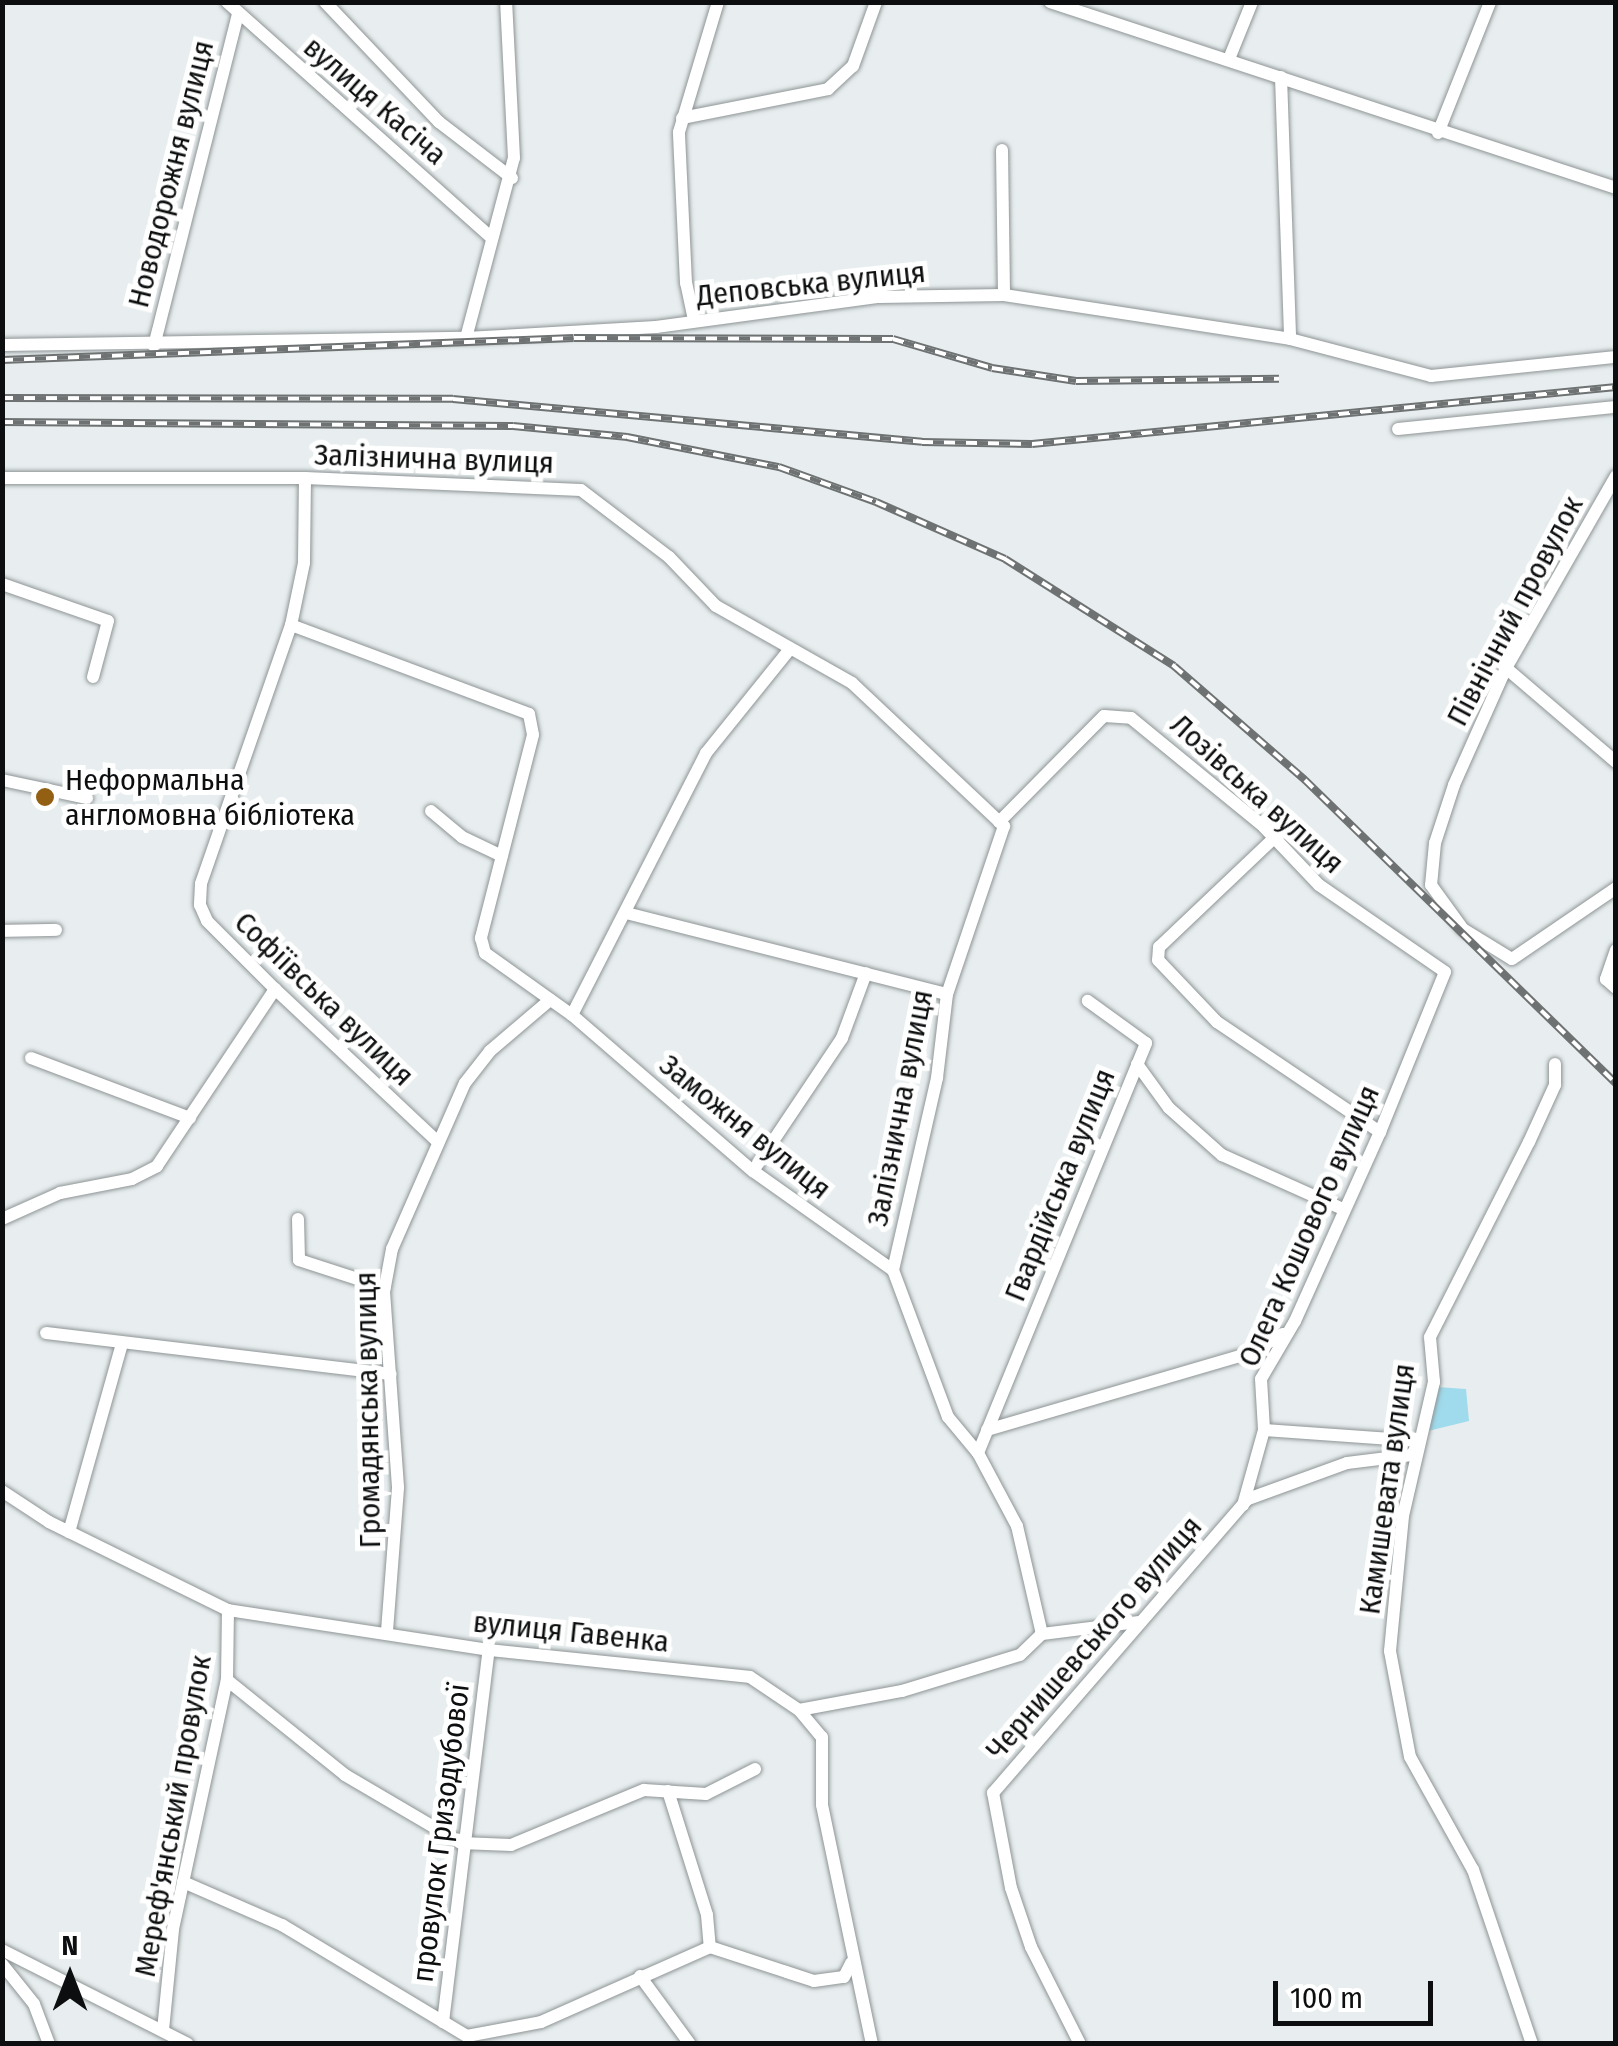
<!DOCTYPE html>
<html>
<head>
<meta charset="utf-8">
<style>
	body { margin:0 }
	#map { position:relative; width:1618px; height:2046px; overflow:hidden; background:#e8eeef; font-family:"Fira Sans Condensed",sans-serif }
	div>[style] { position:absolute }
	.green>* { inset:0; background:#9fdbec }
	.roads { filter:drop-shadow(0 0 2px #8e9495) drop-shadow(0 0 2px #8e9495) }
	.minor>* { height:12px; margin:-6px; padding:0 6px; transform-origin:6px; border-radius:6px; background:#fff }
	.rail>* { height:8px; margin-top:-4px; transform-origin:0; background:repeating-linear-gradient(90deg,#fff 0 11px,#6f7273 0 22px); box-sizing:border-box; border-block:2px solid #6f7273 }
	.dots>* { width:28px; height:28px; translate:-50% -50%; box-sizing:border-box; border:5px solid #fff; border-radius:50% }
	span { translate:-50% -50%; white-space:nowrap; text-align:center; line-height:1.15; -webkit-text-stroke:10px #fff; paint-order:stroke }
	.street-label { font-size:30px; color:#0c0e0f }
	.poi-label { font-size:30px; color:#0c0e0f }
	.left { translate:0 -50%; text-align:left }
	.frame { position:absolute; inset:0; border:5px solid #0c0e0f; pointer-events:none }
	.north { position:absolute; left:20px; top:1926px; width:100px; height:100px; -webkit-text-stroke:8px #fff; paint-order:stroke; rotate:0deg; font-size:28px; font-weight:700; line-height:40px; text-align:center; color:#0c0e0f }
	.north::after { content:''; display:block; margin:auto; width:35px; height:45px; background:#0c0e0f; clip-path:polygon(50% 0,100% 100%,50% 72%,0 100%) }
	.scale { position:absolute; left:1273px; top:1981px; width:160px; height:45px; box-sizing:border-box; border:5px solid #0c0e0f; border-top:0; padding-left:12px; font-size:30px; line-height:35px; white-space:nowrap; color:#0c0e0f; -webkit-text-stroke:8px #fff; paint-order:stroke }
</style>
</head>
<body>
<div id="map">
	<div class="green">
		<i style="clip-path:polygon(1437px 1387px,1466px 1389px,1469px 1421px,1428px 1431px)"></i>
	</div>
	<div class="roads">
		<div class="minor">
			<i style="left:227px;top:2px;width:352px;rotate:41.7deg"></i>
			<i style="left:325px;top:2px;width:166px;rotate:46.5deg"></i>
			<i style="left:439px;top:122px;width:92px;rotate:37.5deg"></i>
			<i style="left:1050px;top:2px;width:596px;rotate:18.19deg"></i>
			<i style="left:1229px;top:59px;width:61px;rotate:-68deg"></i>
			<i style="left:1281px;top:77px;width:262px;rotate:88deg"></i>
			<i style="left:682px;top:118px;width:149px;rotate:-11.2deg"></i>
			<i style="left:828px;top:89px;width:34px;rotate:-43deg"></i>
			<i style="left:853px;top:66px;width:68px;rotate:-70.2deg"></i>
			<i style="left:1438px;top:133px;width:141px;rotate:-68.3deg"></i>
			<i style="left:1002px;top:150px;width:145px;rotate:89.2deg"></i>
			<i style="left:694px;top:320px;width:38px;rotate:-102deg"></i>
			<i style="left:686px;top:283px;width:151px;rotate:-92.7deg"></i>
			<i style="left:679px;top:132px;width:136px;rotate:-73.3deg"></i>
			<i style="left:466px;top:338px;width:186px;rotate:-75.1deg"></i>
			<i style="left:514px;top:158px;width:156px;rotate:-92.9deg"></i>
			<i style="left:2px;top:345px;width:464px;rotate:-0.9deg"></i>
			<i style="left:466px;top:338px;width:190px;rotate:-3.3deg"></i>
			<i style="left:656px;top:327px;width:225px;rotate:-7.7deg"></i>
			<i style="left:879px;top:297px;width:125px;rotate:-0.9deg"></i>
			<i style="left:1004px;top:295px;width:289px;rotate:8.7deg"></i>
			<i style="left:1290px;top:339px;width:146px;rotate:14.7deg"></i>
			<i style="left:1431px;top:376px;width:186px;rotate:-5.9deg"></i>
			<i style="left:154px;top:346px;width:342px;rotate:-75.8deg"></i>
			<i style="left:1398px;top:429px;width:219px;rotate:-5.8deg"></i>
			<i style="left:1616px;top:476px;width:221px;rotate:119.8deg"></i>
			<i style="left:1506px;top:668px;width:128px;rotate:114deg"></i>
			<i style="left:1454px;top:785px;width:61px;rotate:108.1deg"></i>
			<i style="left:1435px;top:843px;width:42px;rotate:95.4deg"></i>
			<i style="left:1431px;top:885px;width:54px;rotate:54deg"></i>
			<i style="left:1463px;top:929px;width:57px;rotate:31.5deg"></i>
			<i style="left:1512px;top:959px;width:126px;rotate:-34.3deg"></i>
			<i style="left:2px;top:478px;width:303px"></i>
			<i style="left:305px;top:478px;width:276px;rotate:2.5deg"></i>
			<i style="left:581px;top:490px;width:111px;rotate:37.3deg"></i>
			<i style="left:669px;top:557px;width:68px;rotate:46.2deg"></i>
			<i style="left:716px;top:606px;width:156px;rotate:29.5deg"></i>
			<i style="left:852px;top:683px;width:209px;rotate:43.3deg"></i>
			<i style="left:1004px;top:826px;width:177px;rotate:108.7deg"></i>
			<i style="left:947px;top:994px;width:85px;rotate:96.8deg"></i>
			<i style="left:937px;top:1078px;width:197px;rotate:102.9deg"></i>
			<i style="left:305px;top:478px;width:85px;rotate:90.7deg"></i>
			<i style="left:304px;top:563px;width:63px;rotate:101.8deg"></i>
			<i style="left:291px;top:625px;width:274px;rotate:109.2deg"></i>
			<i style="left:201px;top:884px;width:21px;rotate:93deg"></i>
			<i style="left:200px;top:905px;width:17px;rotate:66deg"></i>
			<i style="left:207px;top:921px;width:96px;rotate:45deg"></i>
			<i style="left:275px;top:989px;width:222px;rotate:43.2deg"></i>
			<i style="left:2px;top:584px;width:112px;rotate:19.2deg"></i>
			<i style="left:108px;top:621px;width:58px;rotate:105deg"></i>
			<i style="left:291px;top:625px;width:254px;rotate:20.5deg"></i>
			<i style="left:529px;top:714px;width:21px;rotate:79deg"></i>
			<i style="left:533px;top:735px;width:210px;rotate:104.4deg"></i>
			<i style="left:481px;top:938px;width:16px;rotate:75deg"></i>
			<i style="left:485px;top:953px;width:107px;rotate:35.5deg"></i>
			<i style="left:572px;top:1015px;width:239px;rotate:40.8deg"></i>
			<i style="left:753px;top:1171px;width:171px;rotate:35.3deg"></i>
			<i style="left:1506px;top:668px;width:145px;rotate:40.5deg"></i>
			<i style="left:2px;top:780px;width:87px;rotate:12deg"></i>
			<i style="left:431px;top:811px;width:40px;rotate:40deg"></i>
			<i style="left:462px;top:837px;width:44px;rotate:25.4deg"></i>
			<i style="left:999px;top:822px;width:149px;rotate:-45.3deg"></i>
			<i style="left:1104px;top:716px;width:27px;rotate:4deg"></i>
			<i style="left:1131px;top:718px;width:172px;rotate:39.3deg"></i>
			<i style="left:1264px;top:827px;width:80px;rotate:46.5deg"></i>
			<i style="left:1319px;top:885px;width:153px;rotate:34.6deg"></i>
			<i style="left:1445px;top:972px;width:173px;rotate:112.1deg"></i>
			<i style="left:1380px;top:1132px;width:207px;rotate:114.2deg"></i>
			<i style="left:1295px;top:1321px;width:67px;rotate:120.4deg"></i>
			<i style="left:1261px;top:1379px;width:51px;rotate:86.6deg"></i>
			<i style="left:1264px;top:1430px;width:78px;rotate:105.6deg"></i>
			<i style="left:1273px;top:839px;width:157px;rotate:136.5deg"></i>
			<i style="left:1159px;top:947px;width:13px;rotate:94deg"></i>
			<i style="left:1158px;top:960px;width:86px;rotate:46.4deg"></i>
			<i style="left:1217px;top:1022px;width:197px;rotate:34deg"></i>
			<i style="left:626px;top:913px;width:331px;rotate:14.2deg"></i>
			<i style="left:2px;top:931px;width:54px;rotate:-1.1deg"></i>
			<i style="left:1616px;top:950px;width:31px;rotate:109deg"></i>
			<i style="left:1606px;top:979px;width:13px;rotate:42deg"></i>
			<i style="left:572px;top:1015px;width:294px;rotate:-62.9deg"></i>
			<i style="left:706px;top:753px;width:134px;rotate:-51.1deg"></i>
			<i style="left:31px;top:1058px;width:170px;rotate:20.7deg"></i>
			<i style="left:1137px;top:1064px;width:54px;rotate:54deg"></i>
			<i style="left:1169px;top:1108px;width:71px;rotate:41.6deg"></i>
			<i style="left:1222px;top:1155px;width:133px;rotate:24.1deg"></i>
			<i style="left:753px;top:1171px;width:160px;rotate:-56.2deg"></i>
			<i style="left:842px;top:1038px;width:69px;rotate:-69.7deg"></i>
			<i style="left:2px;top:1219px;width:64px;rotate:-24.1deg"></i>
			<i style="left:60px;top:1193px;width:73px;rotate:-11deg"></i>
			<i style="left:132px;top:1179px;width:28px;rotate:-27deg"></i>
			<i style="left:157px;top:1166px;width:213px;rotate:-56.3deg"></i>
			<i style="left:298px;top:1219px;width:41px;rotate:88.6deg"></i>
			<i style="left:299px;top:1260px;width:90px;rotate:18deg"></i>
			<i style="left:893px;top:1270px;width:157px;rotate:69.5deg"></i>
			<i style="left:948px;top:1417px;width:47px;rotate:50.2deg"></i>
			<i style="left:978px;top:1453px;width:83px;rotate:61.9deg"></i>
			<i style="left:1017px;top:1526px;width:111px;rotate:77deg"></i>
			<i style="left:46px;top:1333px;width:347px;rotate:6.8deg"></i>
			<i style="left:987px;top:1430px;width:275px;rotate:-16.3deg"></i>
			<i style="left:1251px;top:1353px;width:37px;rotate:-31deg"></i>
			<i style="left:978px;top:1453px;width:443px;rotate:-67.7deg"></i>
			<i style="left:1146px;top:1043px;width:72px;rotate:-144.1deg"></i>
			<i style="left:2px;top:1491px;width:56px;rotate:33.4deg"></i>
			<i style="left:49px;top:1522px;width:199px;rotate:26.2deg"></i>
			<i style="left:228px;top:1610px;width:264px;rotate:8.7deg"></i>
			<i style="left:489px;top:1650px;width:262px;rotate:5.9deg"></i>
			<i style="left:750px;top:1677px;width:59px;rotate:34deg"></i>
			<i style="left:799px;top:1710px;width:105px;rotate:-10.5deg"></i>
			<i style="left:902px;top:1691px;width:123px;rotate:-17deg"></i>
			<i style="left:1020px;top:1655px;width:30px;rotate:-44deg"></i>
			<i style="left:1042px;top:1634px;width:98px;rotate:-7.1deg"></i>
			<i style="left:69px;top:1532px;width:196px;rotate:-74.3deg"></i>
			<i style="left:387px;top:1631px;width:144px;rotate:-85.6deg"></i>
			<i style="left:398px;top:1487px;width:196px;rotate:-94.1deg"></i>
			<i style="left:384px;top:1292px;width:44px;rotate:-79.5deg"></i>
			<i style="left:392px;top:1249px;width:181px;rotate:-66.3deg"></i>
			<i style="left:465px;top:1083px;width:41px;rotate:-52deg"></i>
			<i style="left:490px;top:1051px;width:79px;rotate:-40.4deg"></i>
			<i style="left:227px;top:1680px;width:151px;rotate:38.8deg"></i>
			<i style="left:345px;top:1775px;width:134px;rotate:30.4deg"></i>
			<i style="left:461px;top:1843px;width:50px;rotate:2.3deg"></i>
			<i style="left:511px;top:1845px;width:144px;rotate:-22.5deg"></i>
			<i style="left:644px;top:1790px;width:62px;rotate:3.7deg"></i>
			<i style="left:706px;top:1794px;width:55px;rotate:-27deg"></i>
			<i style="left:799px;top:1710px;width:35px;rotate:50deg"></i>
			<i style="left:822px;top:1737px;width:68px;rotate:90deg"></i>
			<i style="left:822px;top:1805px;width:244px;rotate:78.2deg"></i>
			<i style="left:668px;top:1791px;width:130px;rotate:72.5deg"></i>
			<i style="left:707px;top:1915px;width:32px;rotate:85deg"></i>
			<i style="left:183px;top:1882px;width:108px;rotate:23.5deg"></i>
			<i style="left:282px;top:1925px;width:216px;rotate:31deg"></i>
			<i style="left:467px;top:2036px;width:75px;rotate:-10.7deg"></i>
			<i style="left:541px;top:2022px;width:185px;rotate:-23.9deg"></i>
			<i style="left:710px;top:1947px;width:109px;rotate:18.1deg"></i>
			<i style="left:814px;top:1981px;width:30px;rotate:-8deg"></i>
			<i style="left:844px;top:1977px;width:16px;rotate:-63deg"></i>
			<i style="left:2px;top:1950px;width:208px;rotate:26.8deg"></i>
			<i style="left:2px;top:1964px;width:51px;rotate:51.3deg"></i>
			<i style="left:34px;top:2004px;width:43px;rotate:69.4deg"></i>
			<i style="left:640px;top:1976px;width:84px;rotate:53.7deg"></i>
			<i style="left:443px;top:2022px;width:375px;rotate:-83deg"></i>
			<i style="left:163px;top:2030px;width:101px;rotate:-84.3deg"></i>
			<i style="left:173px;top:1929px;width:255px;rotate:-77.8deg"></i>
			<i style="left:227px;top:1680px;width:70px;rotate:-89.2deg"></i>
			<i style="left:1080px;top:2044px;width:109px;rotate:-116.8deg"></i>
			<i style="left:1031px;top:1947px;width:62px;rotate:-108.7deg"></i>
			<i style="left:1011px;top:1888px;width:97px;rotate:-100.7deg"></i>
			<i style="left:993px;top:1793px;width:389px;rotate:-49.1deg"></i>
			<i style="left:1248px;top:1499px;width:105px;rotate:-20deg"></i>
			<i style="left:1347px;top:1463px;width:65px;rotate:-7deg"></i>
			<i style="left:1412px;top:1455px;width:16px;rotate:-63deg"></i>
			<i style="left:1419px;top:1441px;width:155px;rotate:-175.9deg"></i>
			<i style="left:1532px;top:2044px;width:184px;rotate:-108.7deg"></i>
			<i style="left:1473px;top:1870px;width:129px;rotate:-119.1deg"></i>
			<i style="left:1410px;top:1757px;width:108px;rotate:-100.7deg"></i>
			<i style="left:1390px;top:1651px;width:136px;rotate:-84.5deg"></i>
			<i style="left:1403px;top:1516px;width:138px;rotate:-77deg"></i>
			<i style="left:1434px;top:1382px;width:45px;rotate:-95.1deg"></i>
			<i style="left:1430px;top:1337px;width:219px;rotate:-63.1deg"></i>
			<i style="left:1529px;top:1142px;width:63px;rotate:-65.5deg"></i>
			<i style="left:1555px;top:1085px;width:21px;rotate:-90deg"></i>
		</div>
	</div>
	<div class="rail">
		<i style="left:2px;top:360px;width:572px;rotate:-2.2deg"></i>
		<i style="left:574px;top:338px;width:319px;rotate:0.2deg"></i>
		<i style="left:893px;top:339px;width:103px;rotate:16.3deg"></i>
		<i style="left:992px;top:368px;width:85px;rotate:8.8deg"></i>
		<i style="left:1076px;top:381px;width:203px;rotate:-0.6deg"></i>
		<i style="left:2px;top:398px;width:451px;rotate:0.1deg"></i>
		<i style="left:453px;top:399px;width:471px;rotate:5.2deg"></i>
		<i style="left:922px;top:442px;width:110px;rotate:1deg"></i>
		<i style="left:1032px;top:444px;width:587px;rotate:-5.57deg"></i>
		<i style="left:2px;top:422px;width:511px;rotate:0.45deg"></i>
		<i style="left:513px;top:426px;width:115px;rotate:5.5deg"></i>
		<i style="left:627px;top:437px;width:155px;rotate:11.2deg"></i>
		<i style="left:779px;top:467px;width:103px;rotate:19.8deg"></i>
		<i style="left:876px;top:502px;width:141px;rotate:23.8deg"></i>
		<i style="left:1005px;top:559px;width:200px;rotate:32.3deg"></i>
		<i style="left:1174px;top:666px;width:174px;rotate:41deg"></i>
		<i style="left:1305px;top:780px;width:434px;rotate:44.3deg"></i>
	</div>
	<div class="dots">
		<i style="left:45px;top:797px;background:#935f13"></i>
	</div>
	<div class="street-label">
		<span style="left:375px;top:101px;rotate:41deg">вулиця Касіча</span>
		<span style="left:171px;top:174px;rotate:-76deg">Новодорожня вулиця</span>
		<span style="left:811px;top:284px;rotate:-6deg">Деповська вулиця</span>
		<span style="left:434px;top:459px;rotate:2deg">Залізнична вулиця</span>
		<span style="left:1515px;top:611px;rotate:-62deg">Північний провулок</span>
		<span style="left:1257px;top:794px;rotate:42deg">Лозівська вулиця</span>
		<span style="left:324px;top:999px;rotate:44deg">Софіївська вулиця</span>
		<span style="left:900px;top:1108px;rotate:-79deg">Залізнична вулиця</span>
		<span style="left:745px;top:1127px;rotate:39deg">Заможня вулиця</span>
		<span style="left:1060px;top:1185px;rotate:-68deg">Гвардійська вулиця</span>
		<span style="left:1309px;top:1226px;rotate:-66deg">Олега Кошового вулиця</span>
		<span style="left:368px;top:1410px;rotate:-91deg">Громадянська вулиця</span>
		<span style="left:1387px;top:1489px;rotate:-82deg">Камишевата вулиця</span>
		<span style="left:571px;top:1632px;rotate:6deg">вулиця Гавенка</span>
		<span style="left:1094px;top:1638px;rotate:-49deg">Чернишевського вулиця</span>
		<span style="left:173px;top:1816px;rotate:-80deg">Мереф'янський провулок</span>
		<span style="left:441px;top:1833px;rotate:-83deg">провулок Гризодубової</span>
	</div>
	<div class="poi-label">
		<span class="left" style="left:65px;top:797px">Неформальна<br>англомовна бібліотека</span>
	</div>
	<div class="frame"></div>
	<div class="north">N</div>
	<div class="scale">100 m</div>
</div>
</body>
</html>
